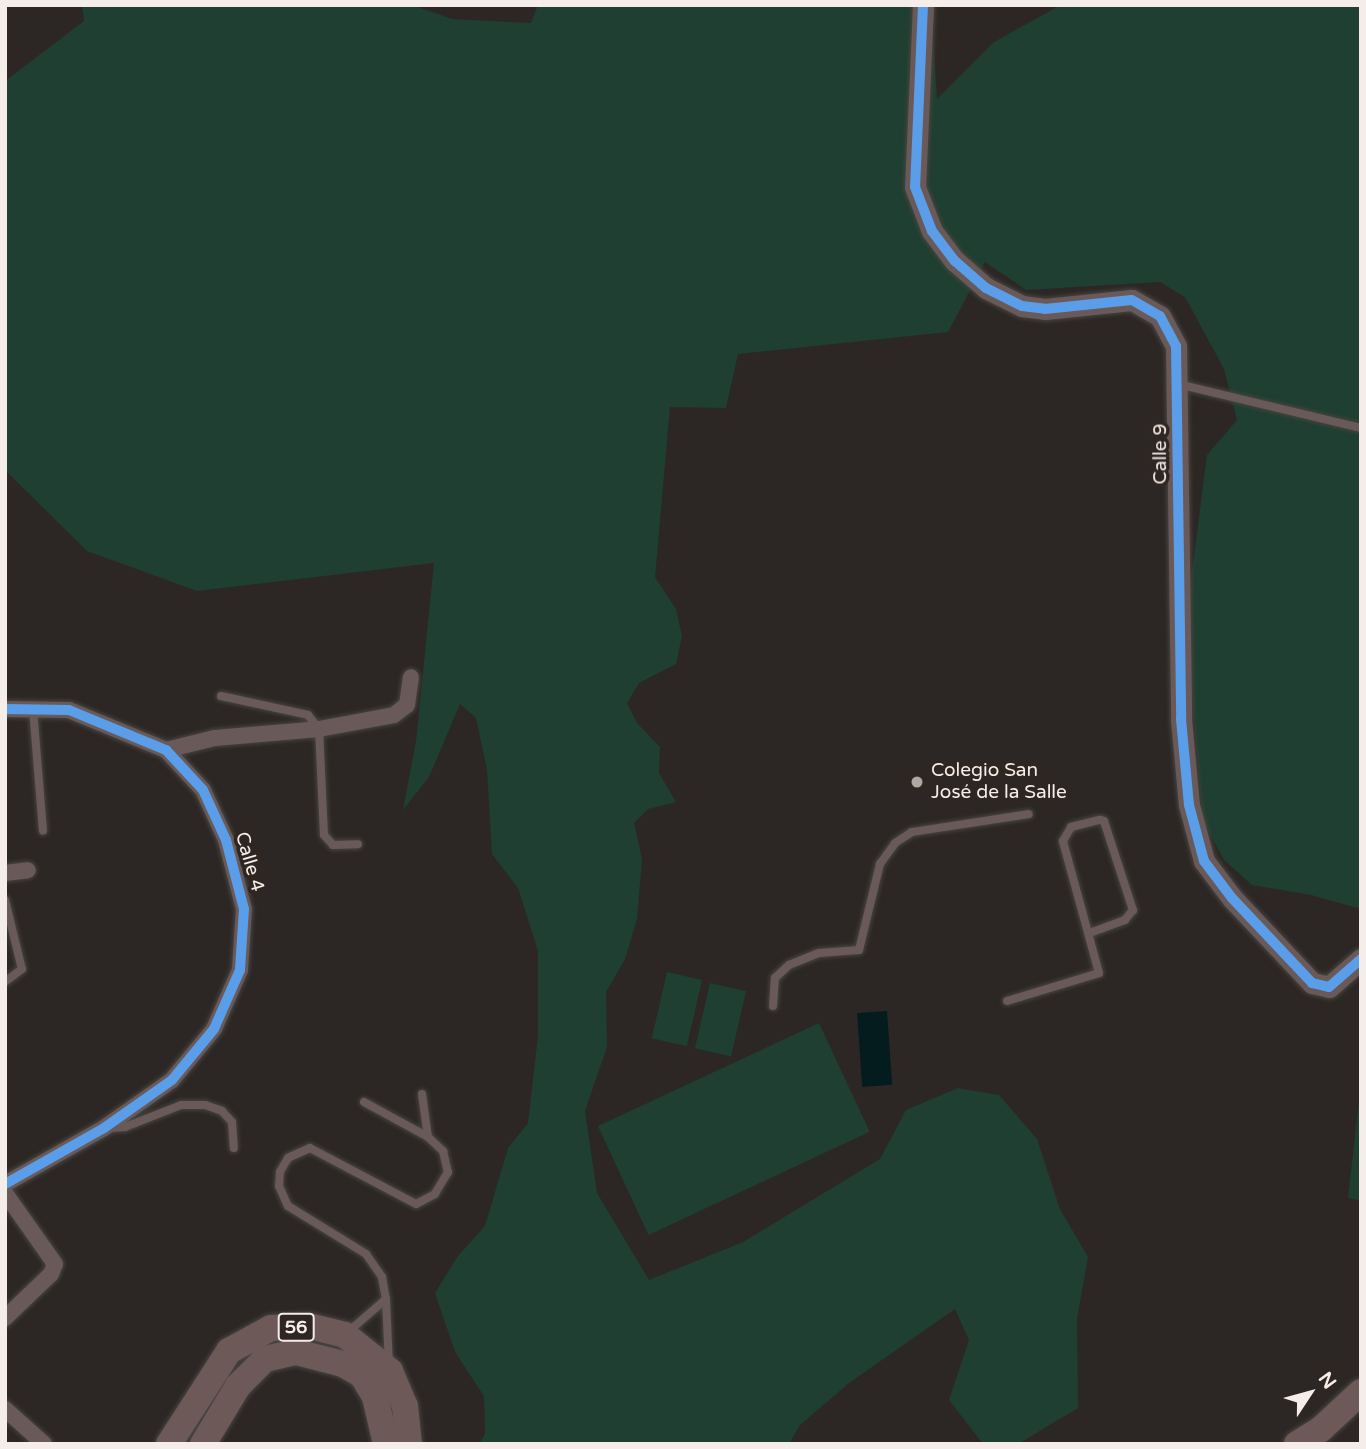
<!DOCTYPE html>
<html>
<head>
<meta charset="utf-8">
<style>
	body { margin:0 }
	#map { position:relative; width:1366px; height:1449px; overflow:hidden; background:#2c2724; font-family:"Varela Round",sans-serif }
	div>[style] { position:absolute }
	.green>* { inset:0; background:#1e3f31; transform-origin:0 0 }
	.water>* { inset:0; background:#041c1e; transform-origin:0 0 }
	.roads { filter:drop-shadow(0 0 2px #474440) drop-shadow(0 0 2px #474440) }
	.service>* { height:8px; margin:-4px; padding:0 4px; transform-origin:4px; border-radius:4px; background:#695a59 }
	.minor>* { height:16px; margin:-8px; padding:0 8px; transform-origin:8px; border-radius:8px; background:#695a59 }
	.tertiary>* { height:21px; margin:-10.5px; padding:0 10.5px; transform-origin:10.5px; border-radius:10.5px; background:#695a59 }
	.primary>* { height:26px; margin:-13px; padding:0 13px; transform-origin:13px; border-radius:13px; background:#6c5958 }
	.cycleway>* { height:10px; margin:-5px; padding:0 5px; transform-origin:5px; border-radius:5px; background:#5a9eea }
	.dots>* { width:19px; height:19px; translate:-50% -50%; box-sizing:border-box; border:4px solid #302621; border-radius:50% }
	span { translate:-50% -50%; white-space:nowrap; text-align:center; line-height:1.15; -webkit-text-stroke:7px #302621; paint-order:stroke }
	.shield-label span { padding:2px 5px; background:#302621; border:2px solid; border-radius:5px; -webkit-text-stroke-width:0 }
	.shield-label { font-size:18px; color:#f4ede9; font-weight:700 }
	.street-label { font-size:19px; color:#f4ede9 }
	.poi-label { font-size:19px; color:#f4ede9 }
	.left { translate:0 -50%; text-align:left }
	.frame { position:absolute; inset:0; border:7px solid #f4ede9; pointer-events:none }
	.north { position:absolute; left:1275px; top:1358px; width:70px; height:70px; -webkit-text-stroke:5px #302621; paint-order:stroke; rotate:54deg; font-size:19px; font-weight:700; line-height:28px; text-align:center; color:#f4ede9 }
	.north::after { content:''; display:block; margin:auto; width:24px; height:32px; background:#f4ede9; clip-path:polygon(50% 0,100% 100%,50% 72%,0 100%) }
</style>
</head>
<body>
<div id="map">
	<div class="green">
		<i style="clip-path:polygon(82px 5px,412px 5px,452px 19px,531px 23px,538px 5px,931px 5px,937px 99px,994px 42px,1061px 5px,1361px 5px,1361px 909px,1311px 895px,1252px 885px,1224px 860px,1203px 821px,1189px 664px,1190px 587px,1207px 455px,1237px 420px,1224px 369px,1185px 297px,1160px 282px,1026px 290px,985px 262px,948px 332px,738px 354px,726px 408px,670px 407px,655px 577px,676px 609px,682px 636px,676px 664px,639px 683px,627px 703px,637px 723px,660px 747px,659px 773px,676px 802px,648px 809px,634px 823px,642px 859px,637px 919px,625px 959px,606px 992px,607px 1047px,585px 1111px,597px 1193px,649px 1280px,743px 1242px,880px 1159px,906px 1110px,958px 1088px,999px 1095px,1037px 1139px,1060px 1209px,1088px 1257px,1077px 1319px,1078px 1408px,1018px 1444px,983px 1444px,949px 1400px,969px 1340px,955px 1309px,849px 1383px,800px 1425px,789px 1444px,479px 1444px,485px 1434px,484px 1396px,455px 1352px,435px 1293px,458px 1256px,485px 1226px,508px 1148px,528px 1123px,538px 1035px,538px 951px,518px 888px,492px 854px,487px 770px,476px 718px,460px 704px,429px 777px,403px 810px,416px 741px,434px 563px,197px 591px,87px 551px,5px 470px,5px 81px,84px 21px)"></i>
		<i style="left:667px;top:972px;width:36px;height:68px;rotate:13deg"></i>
		<i style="left:710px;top:983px;width:37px;height:67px;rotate:13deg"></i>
		<i style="left:819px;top:1023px;width:120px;height:244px;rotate:65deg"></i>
		<i style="clip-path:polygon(1361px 1083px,1361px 1201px,1348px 1198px)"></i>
	</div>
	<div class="water">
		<i style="left:887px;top:1011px;width:74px;height:30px;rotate:86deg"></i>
	</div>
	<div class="roads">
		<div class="service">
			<i style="left:1178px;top:384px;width:188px;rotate:13.5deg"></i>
			<i style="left:221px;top:696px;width:89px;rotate:12.3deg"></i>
			<i style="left:308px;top:715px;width:18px;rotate:52deg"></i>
			<i style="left:319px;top:729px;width:106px;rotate:87.3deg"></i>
			<i style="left:324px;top:835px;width:13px;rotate:48deg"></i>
			<i style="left:333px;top:845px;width:25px;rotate:-2deg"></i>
			<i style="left:33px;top:709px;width:122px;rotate:85.3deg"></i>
			<i style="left:5px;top:900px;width:71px;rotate:76.2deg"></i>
			<i style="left:22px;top:969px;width:21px;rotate:143deg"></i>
			<i style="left:1007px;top:1001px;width:96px;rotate:-16.9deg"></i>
			<i style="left:1099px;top:973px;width:137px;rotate:-105.3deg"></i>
			<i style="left:1063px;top:841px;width:16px;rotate:-60deg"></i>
			<i style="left:1071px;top:827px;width:30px;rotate:-14deg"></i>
			<i style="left:1100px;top:820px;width:4px;rotate:14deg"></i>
			<i style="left:1104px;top:821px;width:94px;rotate:72deg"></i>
			<i style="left:1133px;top:910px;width:13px;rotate:129deg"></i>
			<i style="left:1125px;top:920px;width:37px;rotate:160deg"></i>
			<i style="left:773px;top:1006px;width:28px;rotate:-86deg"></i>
			<i style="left:775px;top:978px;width:19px;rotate:-43deg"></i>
			<i style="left:789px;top:965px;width:32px;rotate:-22deg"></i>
			<i style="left:819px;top:953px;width:40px;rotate:-4.3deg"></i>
			<i style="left:859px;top:950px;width:89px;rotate:-76.3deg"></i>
			<i style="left:880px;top:864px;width:26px;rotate:-54deg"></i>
			<i style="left:895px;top:843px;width:20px;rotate:-33deg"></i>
			<i style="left:912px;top:832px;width:118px;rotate:-8.7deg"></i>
			<i style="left:422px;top:1094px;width:43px;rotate:82.1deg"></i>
			<i style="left:364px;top:1102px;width:73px;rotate:28.7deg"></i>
			<i style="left:428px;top:1137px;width:21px;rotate:43deg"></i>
			<i style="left:443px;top:1151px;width:22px;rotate:77deg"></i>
			<i style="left:448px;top:1172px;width:26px;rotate:121deg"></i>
			<i style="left:435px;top:1194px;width:21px;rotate:152deg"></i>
			<i style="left:416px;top:1204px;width:120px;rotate:-152.2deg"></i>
			<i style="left:310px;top:1148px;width:24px;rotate:156deg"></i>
			<i style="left:288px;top:1158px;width:16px;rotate:120deg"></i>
			<i style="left:280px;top:1172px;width:14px;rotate:94deg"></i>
			<i style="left:279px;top:1186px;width:22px;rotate:66deg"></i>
			<i style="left:288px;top:1206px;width:92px;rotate:31.6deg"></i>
			<i style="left:366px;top:1254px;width:28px;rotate:55deg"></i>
			<i style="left:382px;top:1277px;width:22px;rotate:80deg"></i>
			<i style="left:110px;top:1128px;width:15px;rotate:-4deg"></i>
			<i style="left:125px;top:1127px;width:60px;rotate:-21.4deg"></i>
			<i style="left:181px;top:1105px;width:24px"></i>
			<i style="left:205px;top:1105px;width:18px;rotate:19deg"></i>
			<i style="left:222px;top:1111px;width:15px;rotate:48deg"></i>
			<i style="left:232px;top:1122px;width:26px;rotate:86deg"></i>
			<i style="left:348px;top:1332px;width:50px;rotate:-41deg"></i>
			<i style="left:386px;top:1299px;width:65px;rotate:87.4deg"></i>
		</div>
		<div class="minor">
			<i style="left:5px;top:709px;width:64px;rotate:0.9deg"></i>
			<i style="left:69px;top:710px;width:105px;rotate:22.4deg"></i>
			<i style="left:166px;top:750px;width:54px;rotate:47.2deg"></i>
			<i style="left:203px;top:790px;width:55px;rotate:65.3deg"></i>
			<i style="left:226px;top:840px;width:71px;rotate:75.4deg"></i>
			<i style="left:244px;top:909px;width:61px;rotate:93.8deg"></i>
			<i style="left:240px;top:970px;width:64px;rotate:113.8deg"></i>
			<i style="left:214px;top:1029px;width:66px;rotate:129.5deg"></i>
			<i style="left:172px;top:1080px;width:83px;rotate:144.8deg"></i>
			<i style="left:104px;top:1128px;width:114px;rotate:150.5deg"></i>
			<i style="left:166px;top:750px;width:50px;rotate:-13.8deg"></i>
			<i style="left:215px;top:738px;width:104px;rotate:-4.9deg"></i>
			<i style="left:319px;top:729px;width:76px;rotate:-10.6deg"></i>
			<i style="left:394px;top:715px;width:16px;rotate:-38deg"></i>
			<i style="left:407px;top:705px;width:28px;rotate:-82deg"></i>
			<i style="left:5px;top:873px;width:23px;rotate:-7deg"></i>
			<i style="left:5px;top:1193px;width:87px;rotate:54.8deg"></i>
			<i style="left:55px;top:1264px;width:11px;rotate:112deg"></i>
			<i style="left:51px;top:1274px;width:64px;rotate:136.3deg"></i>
			<i style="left:5px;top:1409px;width:52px;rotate:41.9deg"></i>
		</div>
		<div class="tertiary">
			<i style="left:923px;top:5px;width:182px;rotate:92.5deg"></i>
			<i style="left:915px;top:187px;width:47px;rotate:68.9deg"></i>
			<i style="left:932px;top:231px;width:38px;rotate:53deg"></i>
			<i style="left:955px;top:261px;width:41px;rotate:41.1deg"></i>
			<i style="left:986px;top:288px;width:40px;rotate:26.6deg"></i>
			<i style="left:1022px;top:306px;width:23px;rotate:7deg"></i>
			<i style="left:1045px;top:309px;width:87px;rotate:-5.9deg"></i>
			<i style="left:1132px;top:300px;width:32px;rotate:30deg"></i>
			<i style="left:1160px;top:316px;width:34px;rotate:62deg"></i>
			<i style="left:1176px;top:346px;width:373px;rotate:89.2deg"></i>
			<i style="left:1181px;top:719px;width:86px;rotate:84.7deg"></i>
			<i style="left:1189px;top:805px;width:58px;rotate:75deg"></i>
			<i style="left:1204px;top:861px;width:46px;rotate:52.9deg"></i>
			<i style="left:1232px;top:898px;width:117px;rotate:46.7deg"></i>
			<i style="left:1312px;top:983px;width:17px;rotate:13deg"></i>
			<i style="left:1329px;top:987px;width:43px;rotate:-41.2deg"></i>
		</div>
		<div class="primary">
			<i style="left:169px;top:1444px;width:111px;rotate:-57.2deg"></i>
			<i style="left:229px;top:1351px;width:48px;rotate:-28.7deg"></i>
			<i style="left:271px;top:1328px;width:38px;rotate:-3deg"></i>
			<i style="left:309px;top:1326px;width:37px;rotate:14deg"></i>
			<i style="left:345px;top:1335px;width:58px;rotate:38.7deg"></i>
			<i style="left:390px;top:1371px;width:38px;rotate:67deg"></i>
			<i style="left:405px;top:1406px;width:38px;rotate:84deg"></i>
			<i style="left:203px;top:1444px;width:68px;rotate:-58.9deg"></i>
			<i style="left:238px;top:1386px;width:38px;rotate:-45deg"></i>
			<i style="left:265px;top:1359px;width:32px;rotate:-13deg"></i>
			<i style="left:296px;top:1352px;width:49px;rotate:14.3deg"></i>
			<i style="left:343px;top:1364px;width:22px;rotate:30deg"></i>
			<i style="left:362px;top:1375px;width:26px;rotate:59deg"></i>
			<i style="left:375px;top:1397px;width:48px;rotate:76.8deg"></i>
			<i style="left:1297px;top:1444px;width:28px;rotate:-32deg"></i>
			<i style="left:1321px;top:1429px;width:54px;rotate:-42.8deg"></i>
		</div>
	</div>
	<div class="cycleway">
		<i style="left:923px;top:5px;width:182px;rotate:92.5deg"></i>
		<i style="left:915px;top:187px;width:47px;rotate:68.9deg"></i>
		<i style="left:932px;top:231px;width:38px;rotate:53deg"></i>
		<i style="left:955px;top:261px;width:41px;rotate:41.1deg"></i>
		<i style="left:986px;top:288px;width:40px;rotate:26.6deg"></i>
		<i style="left:1022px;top:306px;width:23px;rotate:7deg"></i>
		<i style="left:1045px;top:309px;width:87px;rotate:-5.9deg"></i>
		<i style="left:1132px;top:300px;width:32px;rotate:30deg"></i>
		<i style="left:1160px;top:316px;width:34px;rotate:62deg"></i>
		<i style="left:1176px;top:346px;width:373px;rotate:89.2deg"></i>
		<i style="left:1181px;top:719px;width:86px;rotate:84.7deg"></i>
		<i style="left:1189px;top:805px;width:58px;rotate:75deg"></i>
		<i style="left:1204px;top:861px;width:46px;rotate:52.9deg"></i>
		<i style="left:1232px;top:898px;width:117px;rotate:46.7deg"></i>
		<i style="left:1312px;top:983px;width:17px;rotate:13deg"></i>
		<i style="left:1329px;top:987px;width:43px;rotate:-41.2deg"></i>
		<i style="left:5px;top:709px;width:64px;rotate:0.9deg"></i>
		<i style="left:69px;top:710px;width:105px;rotate:22.4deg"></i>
		<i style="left:166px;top:750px;width:54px;rotate:47.2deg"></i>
		<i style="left:203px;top:790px;width:55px;rotate:65.3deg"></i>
		<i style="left:226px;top:840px;width:71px;rotate:75.4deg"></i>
		<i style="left:244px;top:909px;width:61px;rotate:93.8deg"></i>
		<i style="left:240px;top:970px;width:64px;rotate:113.8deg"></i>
		<i style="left:214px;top:1029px;width:66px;rotate:129.5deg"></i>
		<i style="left:172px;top:1080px;width:83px;rotate:144.8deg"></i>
		<i style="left:104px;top:1128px;width:114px;rotate:150.5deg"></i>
	</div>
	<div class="dots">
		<i style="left:917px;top:782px;background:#aea8a4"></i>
	</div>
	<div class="shield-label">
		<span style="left:296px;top:1327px">56</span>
	</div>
	<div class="street-label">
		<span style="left:1161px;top:454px;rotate:-90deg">Calle 9</span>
		<span style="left:249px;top:862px;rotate:74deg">Calle 4</span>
	</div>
	<div class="poi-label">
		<span class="left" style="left:931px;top:782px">Colegio San<br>José de la Salle</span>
	</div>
	<div class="frame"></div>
	<div class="north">N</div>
</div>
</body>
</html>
